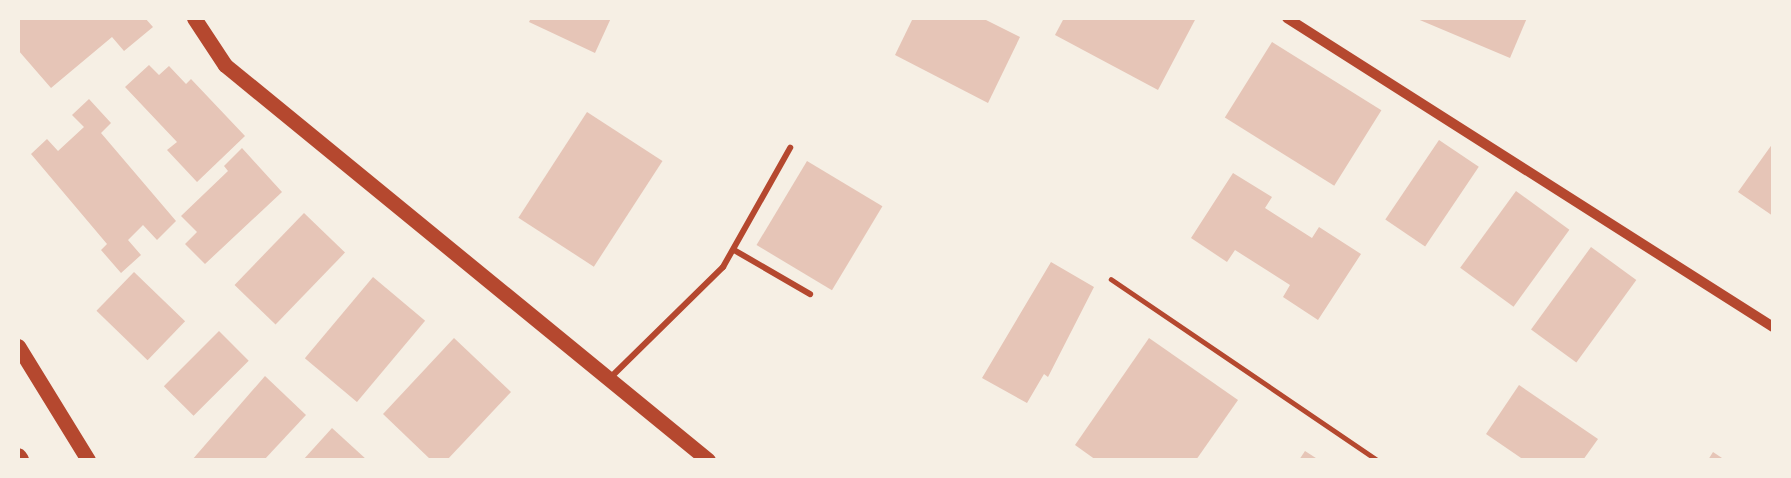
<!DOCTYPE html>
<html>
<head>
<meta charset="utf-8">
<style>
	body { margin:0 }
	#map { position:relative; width:1791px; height:478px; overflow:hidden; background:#f6efe4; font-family:Arial,sans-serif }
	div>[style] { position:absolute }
	.building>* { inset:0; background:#e6c5b7; transform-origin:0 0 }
	.service>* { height:4.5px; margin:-2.25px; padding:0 2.25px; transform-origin:2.25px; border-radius:2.25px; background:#b5482f }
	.minor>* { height:6px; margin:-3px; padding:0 3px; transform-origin:3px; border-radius:3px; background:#b5482f }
	.tertiary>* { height:10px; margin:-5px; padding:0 5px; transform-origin:5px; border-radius:5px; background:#b5482f }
	.primary>* { height:15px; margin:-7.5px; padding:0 7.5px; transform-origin:7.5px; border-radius:7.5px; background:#b5482f }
	.motorway>* { height:18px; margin:-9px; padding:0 9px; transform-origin:9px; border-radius:9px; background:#b5482f }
	span { translate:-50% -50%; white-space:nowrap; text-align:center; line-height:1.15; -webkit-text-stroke:4.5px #f6efe4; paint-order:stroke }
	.frame { position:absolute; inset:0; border:20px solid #f6efe4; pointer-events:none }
</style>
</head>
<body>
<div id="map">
	<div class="building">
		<i style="clip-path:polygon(18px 18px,145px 18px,153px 27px,124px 51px,112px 37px,51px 88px,18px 50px)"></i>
		<i style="clip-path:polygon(531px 18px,611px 18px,595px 53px,529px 22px)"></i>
		<i style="clip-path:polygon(913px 18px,982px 18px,1020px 37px,988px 103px,895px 55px)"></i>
		<i style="clip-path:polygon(1064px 18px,1196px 18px,1158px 90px,1055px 35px)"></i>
		<i style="clip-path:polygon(1415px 18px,1527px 18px,1510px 58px)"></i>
		<i style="left:1272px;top:42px;width:129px;height:89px;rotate:32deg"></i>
		<i style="clip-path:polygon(149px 65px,159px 75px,169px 66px,186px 84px,191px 79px,245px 136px,197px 182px,167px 150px,177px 142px,125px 87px)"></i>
		<i style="clip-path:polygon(89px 99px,111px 123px,101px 133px,176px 221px,157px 240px,143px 225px,128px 240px,141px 255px,121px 273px,101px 250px,107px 244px,31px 154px,47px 139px,58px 151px,84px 127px,72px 115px)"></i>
		<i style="left:587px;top:112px;width:90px;height:126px;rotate:33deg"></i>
		<i style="left:1439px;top:140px;width:48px;height:96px;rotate:34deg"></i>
		<i style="clip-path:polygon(1773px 143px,1773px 216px,1738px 192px)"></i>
		<i style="clip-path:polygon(242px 148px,282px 192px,205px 264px,185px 244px,197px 232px,181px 216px,228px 171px,224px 166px)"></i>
		<i style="left:807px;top:161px;width:88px;height:98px;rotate:31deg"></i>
		<i style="clip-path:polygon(1233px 173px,1272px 197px,1265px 208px,1312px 238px,1319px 227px,1361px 254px,1318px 320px,1283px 297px,1290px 285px,1235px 250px,1227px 262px,1191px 238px)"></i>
		<i style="left:1516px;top:191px;width:66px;height:95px;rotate:36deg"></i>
		<i style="left:304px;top:213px;width:57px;height:100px;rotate:44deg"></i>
		<i style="left:1591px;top:247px;width:56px;height:102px;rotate:36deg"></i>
		<i style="clip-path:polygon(1051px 262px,1094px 287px,1048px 377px,1044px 374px,1027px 403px,982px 378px)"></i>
		<i style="left:134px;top:272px;width:71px;height:54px;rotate:44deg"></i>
		<i style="left:373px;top:277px;width:68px;height:106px;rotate:40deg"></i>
		<i style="left:219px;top:331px;width:42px;height:78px;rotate:45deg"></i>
		<i style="clip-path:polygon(454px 338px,511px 392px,447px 460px,431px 460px,383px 414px)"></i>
		<i style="clip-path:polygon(1149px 338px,1238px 400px,1196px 460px,1096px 460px,1075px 445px)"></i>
		<i style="clip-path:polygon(265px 376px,306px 415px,264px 460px,192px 460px)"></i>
		<i style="clip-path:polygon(1519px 385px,1598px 439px,1583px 460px,1524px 460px,1486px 434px)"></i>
		<i style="clip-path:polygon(332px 428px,367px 460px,303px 460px)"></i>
		<i style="clip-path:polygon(1305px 451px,1319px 460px,1299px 460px)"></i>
		<i style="clip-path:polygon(1713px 452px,1725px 460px,1708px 460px)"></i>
	</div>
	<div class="service">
		<i style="left:1111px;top:279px;width:322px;rotate:34.2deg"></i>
	</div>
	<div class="minor">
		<i style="left:734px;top:250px;width:88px;rotate:30.1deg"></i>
		<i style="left:609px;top:379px;width:160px;rotate:-44.5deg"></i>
		<i style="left:723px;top:267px;width:137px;rotate:-60.6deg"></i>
	</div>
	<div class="tertiary">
		<i style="left:1287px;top:18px;width:576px;rotate:32.45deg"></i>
	</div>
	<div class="primary">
		<i style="left:194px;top:18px;width:56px;rotate:56.6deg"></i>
		<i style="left:225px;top:65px;width:624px;rotate:39.28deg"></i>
		<i style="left:18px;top:346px;width:134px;rotate:58.4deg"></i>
	</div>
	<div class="motorway">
		<i style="left:18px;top:457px;width:4px;rotate:56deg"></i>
	</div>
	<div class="frame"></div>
</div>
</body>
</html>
